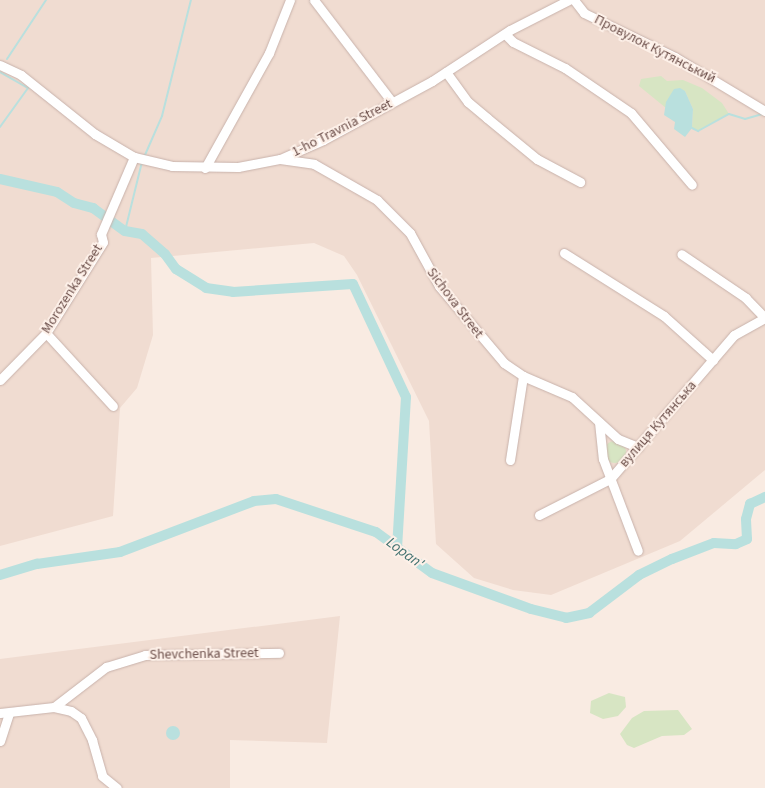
<!DOCTYPE html>
<html>
<head>
<meta charset="utf-8">
<style>
	body { margin:0 }
	#map { position:relative; width:765px; height:788px; overflow:hidden; background:#f9ebe2; font-family:"Source Sans 3",sans-serif }
	div>[style] { position:absolute }
	.residential>* { inset:0; background:#f0dcd1 }
	.green>* { inset:0; background:#d7e5c3 }
	.round { border-radius:50% }
	.water>* { inset:0; background:#b9e0de }
	.stream>* { height:2px; margin:-1px; padding:0 1px; transform-origin:1px; border-radius:1px; background:#b9e0de }
	.river>* { height:10px; margin:-5px; padding:0 5px; transform-origin:5px; border-radius:5px; background:#b9e0de }
	.roads { filter:drop-shadow(0 0 1px #c8b2ab) drop-shadow(0 0 1px #c8b2ab) }
	.minor>* { height:9px; margin:-4.5px; padding:0 4.5px; transform-origin:4.5px; border-radius:4.5px; background:#fff }
	span { translate:-50% -50%; white-space:nowrap; text-align:center; line-height:1.15; -webkit-text-stroke:4px #fdf0e8; paint-order:stroke }
	.street-label { font-size:14px; color:#6e514c }
	.water-label { font-size:15px; color:#427270; font-style:italic }
</style>
</head>
<body>
<div id="map">
	<div class="residential">
		<i style="clip-path:polygon(0 0,765px 0,765px 470px,680px 541px,551px 595px,513px 590px,474px 578px,436px 544px,429px 421px,357px 275px,344px 256px,314px 243px,151px 258px,153px 335px,137px 388px,120px 408px,113px 516px,0 546px)"></i>
		<i style="clip-path:polygon(340px 616px,327px 743px,230px 740px,230px 788px,0 788px,0 659px)"></i>
	</div>
	<div class="green">
		<i style="clip-path:polygon(661px 76px,667px 81px,683px 80px,702px 88px,722px 103px,729px 114px,698px 131px,692px 128px,693px 109px,685px 91px,666px 108px,639px 86px,641px 79px)"></i>
		<i class="round" style="left:604px;top:441px;width:22px;height:22px"></i>
		<i style="clip-path:polygon(609px 693px,625px 697px,626px 707px,618px 716px,603px 719px,590px 713px,591px 701px)"></i>
		<i style="clip-path:polygon(678px 710px,692px 729px,684px 735px,662px 736px,634px 748px,627px 745px,620px 734px,632px 718px,644px 711px)"></i>
	</div>
	<div class="water">
		<i style="clip-path:polygon(680px 88px,685px 91px,693px 109px,692px 128px,685px 137px,674px 129px,675px 122px,664px 115px,666px 102px,674px 89px)"></i>
		<i class="round" style="left:166px;top:726px;width:14px;height:14px"></i>
	</div>
	<div class="stream">
		<i style="left:7px;top:59px;width:71px;rotate:-56.5deg"></i>
		<i style="left:0;top:72px;width:32px;rotate:30deg"></i>
		<i style="left:28px;top:88px;width:48px;rotate:125.7deg"></i>
		<i style="left:692px;top:128px;width:7px;rotate:27deg"></i>
		<i style="left:698px;top:131px;width:35px;rotate:-29deg"></i>
		<i style="left:729px;top:114px;width:17px;rotate:17deg"></i>
		<i style="left:745px;top:119px;width:19px;rotate:-16deg"></i>
		<i style="left:145px;top:155px;width:43px;rotate:-66.4deg"></i>
		<i style="left:162px;top:116px;width:120px;rotate:-76deg"></i>
		<i style="left:125px;top:231px;width:71px;rotate:-76.2deg"></i>
	</div>
	<div class="river">
		<i style="left:0;top:179px;width:58px;rotate:12.8deg"></i>
		<i style="left:57px;top:192px;width:20px;rotate:33deg"></i>
		<i style="left:74px;top:203px;width:20px;rotate:15deg"></i>
		<i style="left:93px;top:208px;width:39px;rotate:36deg"></i>
		<i style="left:125px;top:231px;width:17px;rotate:10deg"></i>
		<i style="left:142px;top:234px;width:30px;rotate:41deg"></i>
		<i style="left:165px;top:254px;width:19px;rotate:54deg"></i>
		<i style="left:176px;top:269px;width:36px;rotate:32deg"></i>
		<i style="left:206px;top:288px;width:27px;rotate:8deg"></i>
		<i style="left:233px;top:292px;width:120px;rotate:-3.8deg"></i>
		<i style="left:353px;top:284px;width:125px;rotate:64.9deg"></i>
		<i style="left:406px;top:397px;width:151px;rotate:93.4deg"></i>
		<i style="left:0;top:575px;width:39px;rotate:-17deg"></i>
		<i style="left:37px;top:564px;width:84px;rotate:-8.2deg"></i>
		<i style="left:120px;top:552px;width:143px;rotate:-20.8deg"></i>
		<i style="left:254px;top:501px;width:22px;rotate:-5deg"></i>
		<i style="left:276px;top:499px;width:105px;rotate:18.3deg"></i>
		<i style="left:376px;top:532px;width:69px;rotate:36.2deg"></i>
		<i style="left:432px;top:573px;width:105px;rotate:20deg"></i>
		<i style="left:531px;top:609px;width:36px;rotate:14deg"></i>
		<i style="left:566px;top:618px;width:24px;rotate:-12deg"></i>
		<i style="left:589px;top:613px;width:63px;rotate:-37.2deg"></i>
		<i style="left:639px;top:575px;width:37px;rotate:-26deg"></i>
		<i style="left:672px;top:559px;width:45px;rotate:-20.9deg"></i>
		<i style="left:714px;top:543px;width:22px;rotate:3deg"></i>
		<i style="left:736px;top:544px;width:12px;rotate:-24deg"></i>
		<i style="left:747px;top:539px;width:20px;rotate:-93deg"></i>
		<i style="left:746px;top:519px;width:16px;rotate:-75deg"></i>
		<i style="left:750px;top:504px;width:17px;rotate:-25deg"></i>
	</div>
	<div class="roads">
		<div class="minor">
			<i style="left:314px;top:0;width:128px;rotate:52.6deg"></i>
			<i style="left:574px;top:0;width:16px;rotate:52deg"></i>
			<i style="left:584px;top:13px;width:101px;rotate:25.8deg"></i>
			<i style="left:675px;top:57px;width:105px;rotate:31deg"></i>
			<i style="left:505px;top:34px;width:11px;rotate:45deg"></i>
			<i style="left:513px;top:42px;width:58px;rotate:26.6deg"></i>
			<i style="left:565px;top:68px;width:80px;rotate:34.3deg"></i>
			<i style="left:631px;top:113px;width:94px;rotate:49.7deg"></i>
			<i style="left:0;top:65px;width:23px;rotate:25deg"></i>
			<i style="left:21px;top:75px;width:95px;rotate:38.6deg"></i>
			<i style="left:95px;top:134px;width:45px;rotate:30.5deg"></i>
			<i style="left:134px;top:157px;width:39px;rotate:13deg"></i>
			<i style="left:172px;top:166px;width:66px;rotate:0.9deg"></i>
			<i style="left:238px;top:167px;width:43px;rotate:-10.8deg"></i>
			<i style="left:280px;top:159px;width:47px;rotate:-23.8deg"></i>
			<i style="left:323px;top:140px;width:124px;rotate:-28.4deg"></i>
			<i style="left:432px;top:81px;width:93px;rotate:-33.2deg"></i>
			<i style="left:510px;top:30px;width:66px;rotate:-27deg"></i>
			<i style="left:446px;top:72px;width:37px;rotate:54deg"></i>
			<i style="left:468px;top:102px;width:25px;rotate:40deg"></i>
			<i style="left:487px;top:118px;width:65px;rotate:39.4deg"></i>
			<i style="left:537px;top:159px;width:49px;rotate:28.1deg"></i>
			<i style="left:280px;top:159px;width:34px;rotate:8deg"></i>
			<i style="left:314px;top:164px;width:73px;rotate:29.7deg"></i>
			<i style="left:377px;top:200px;width:47px;rotate:45deg"></i>
			<i style="left:410px;top:233px;width:60px;rotate:61.3deg"></i>
			<i style="left:439px;top:286px;width:101px;rotate:49.8deg"></i>
			<i style="left:504px;top:363px;width:23px;rotate:34deg"></i>
			<i style="left:523px;top:376px;width:53px;rotate:23.2deg"></i>
			<i style="left:572px;top:397px;width:62px;rotate:42.4deg"></i>
			<i style="left:618px;top:439px;width:22px;rotate:22deg"></i>
			<i style="left:205px;top:168px;width:132px;rotate:-60.9deg"></i>
			<i style="left:269px;top:53px;width:57px;rotate:-68.4deg"></i>
			<i style="left:564px;top:253px;width:118px;rotate:32.2deg"></i>
			<i style="left:664px;top:316px;width:66px;rotate:41.9deg"></i>
			<i style="left:46px;top:333px;width:99px;rotate:47.5deg"></i>
			<i style="left:0;top:380px;width:66px;rotate:-45.6deg"></i>
			<i style="left:46px;top:333px;width:107px;rotate:-57.9deg"></i>
			<i style="left:103px;top:242px;width:8px;rotate:-104deg"></i>
			<i style="left:101px;top:234px;width:84px;rotate:-66.8deg"></i>
			<i style="left:599px;top:422px;width:37px;rotate:84deg"></i>
			<i style="left:603px;top:459px;width:98px;rotate:69.2deg"></i>
			<i style="left:510px;top:460px;width:85px;rotate:-81.2deg"></i>
			<i style="left:539px;top:515px;width:80px;rotate:-26.9deg"></i>
			<i style="left:610px;top:479px;width:190px;rotate:-49.3deg"></i>
			<i style="left:734px;top:335px;width:35px;rotate:-29deg"></i>
			<i style="left:765px;top:318px;width:28px;rotate:-134deg"></i>
			<i style="left:746px;top:298px;width:78px;rotate:-145.9deg"></i>
			<i style="left:54px;top:707px;width:17px;rotate:13deg"></i>
			<i style="left:71px;top:711px;width:12px;rotate:35deg"></i>
			<i style="left:81px;top:718px;width:25px;rotate:63deg"></i>
			<i style="left:92px;top:740px;width:37px;rotate:74deg"></i>
			<i style="left:102px;top:776px;width:19px;rotate:39deg"></i>
			<i style="left:0;top:713px;width:54px;rotate:-6.3deg"></i>
			<i style="left:54px;top:707px;width:66px;rotate:-37.6deg"></i>
			<i style="left:106px;top:667px;width:41px;rotate:-17.1deg"></i>
			<i style="left:145px;top:655px;width:134px;rotate:-0.9deg"></i>
			<i style="left:0;top:741px;width:28px;rotate:-72deg"></i>
		</div>
	</div>
	<div class="street-label">
		<span style="left:655px;top:49px;rotate:27deg">Провулок Кутянський</span>
		<span style="left:342px;top:128px;rotate:-27deg">1-ho Travnia Street</span>
		<span style="left:72px;top:289px;rotate:-58deg">Morozenka Street</span>
		<span style="left:455px;top:303px;rotate:53deg">Sichova Street</span>
		<span style="left:658px;top:424px;rotate:-49deg">вулиця Кутянська</span>
		<span style="left:204px;top:654px;rotate:-1deg">Shevchenka Street</span>
	</div>
	<div class="water-label">
		<span style="left:405px;top:553px;rotate:36deg">Lopan'</span>
	</div>
</div>
</body>
</html>
